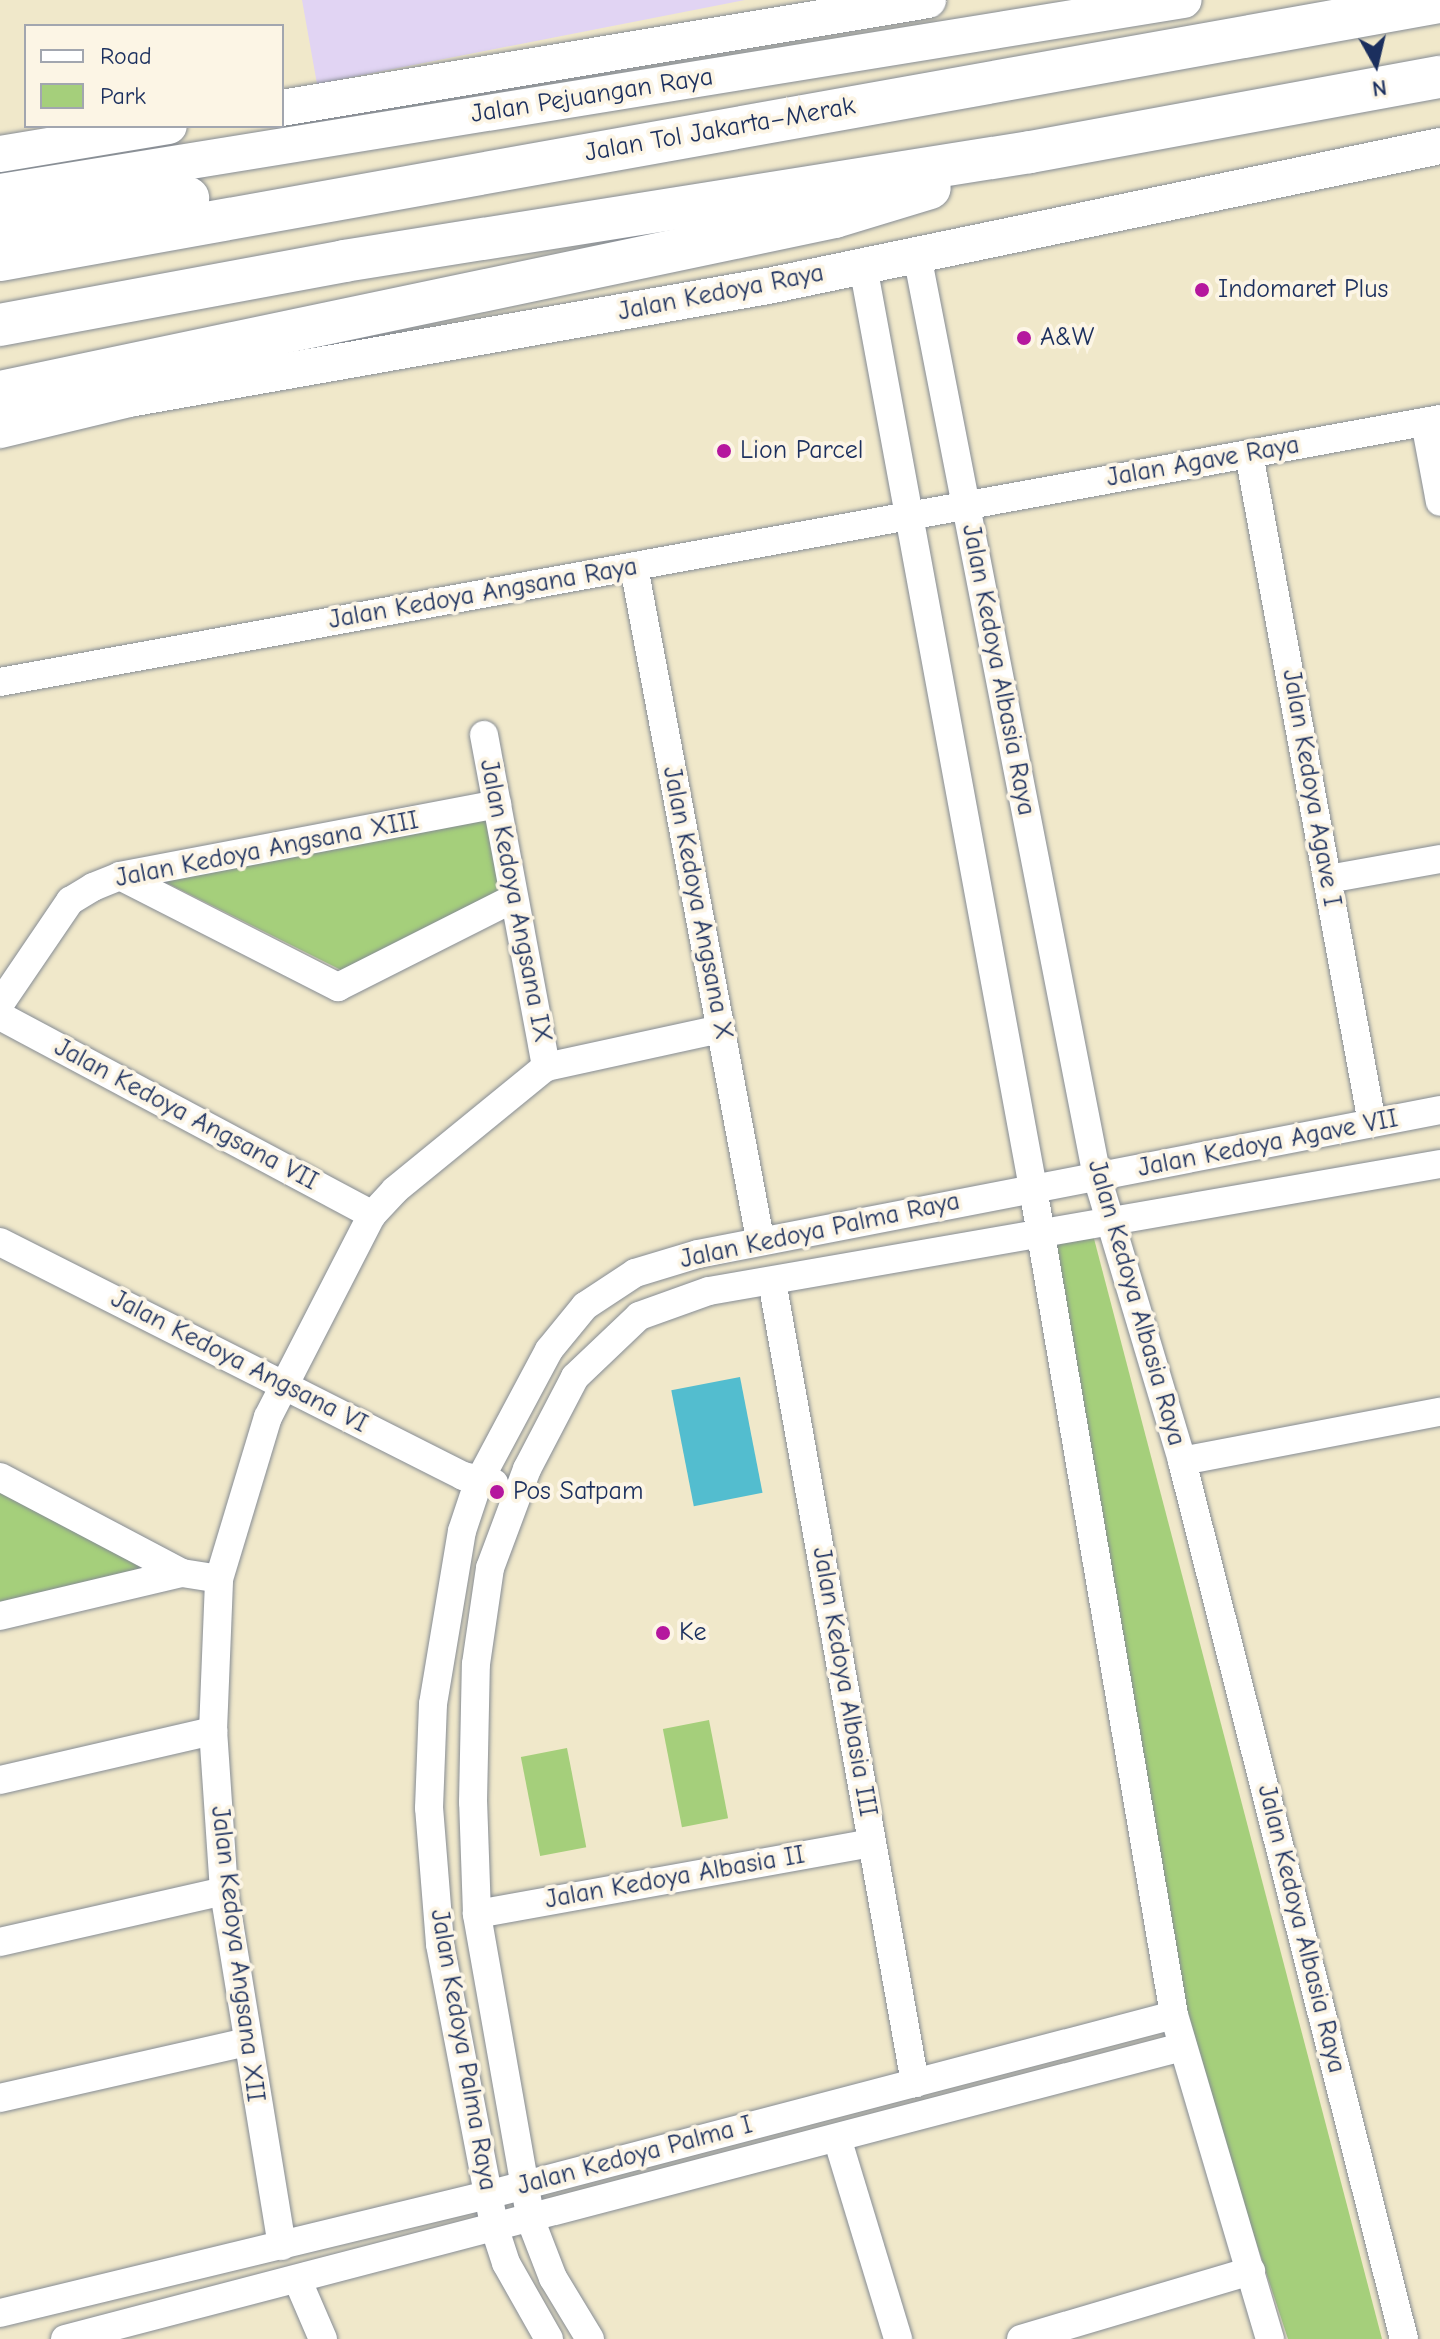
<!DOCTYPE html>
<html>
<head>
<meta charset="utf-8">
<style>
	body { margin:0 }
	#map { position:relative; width:1440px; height:2339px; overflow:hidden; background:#f0e8ca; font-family:"Comic Neue",sans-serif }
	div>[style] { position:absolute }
	.built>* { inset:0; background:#e1d4f3 }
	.green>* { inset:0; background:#a5cf7b; transform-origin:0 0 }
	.water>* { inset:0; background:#53bdcf; transform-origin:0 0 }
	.roads { filter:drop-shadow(0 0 2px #868c94) drop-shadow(0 0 2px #868c94) }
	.minor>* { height:28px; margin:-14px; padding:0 14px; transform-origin:14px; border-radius:14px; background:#fff }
	.major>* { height:36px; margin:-18px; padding:0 18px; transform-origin:18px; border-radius:18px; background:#fff }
	.highway>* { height:42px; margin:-21px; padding:0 21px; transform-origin:21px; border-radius:21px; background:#fff }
	.dots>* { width:22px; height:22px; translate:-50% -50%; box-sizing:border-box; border:4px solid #fcf5e5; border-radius:50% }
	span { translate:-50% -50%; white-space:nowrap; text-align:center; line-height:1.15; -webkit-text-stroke:8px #fcf5e5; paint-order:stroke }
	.street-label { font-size:26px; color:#1b2f5e }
	.poi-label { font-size:26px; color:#1b2f5e }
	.left { translate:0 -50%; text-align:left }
	.legend { position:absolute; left:24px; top:24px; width:260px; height:104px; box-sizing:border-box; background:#fcf5e5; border:2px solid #a2a6af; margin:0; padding:10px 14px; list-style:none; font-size:24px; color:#1b2f5e }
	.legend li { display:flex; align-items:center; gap:16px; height:40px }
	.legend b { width:40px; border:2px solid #a2a6af }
	.north { position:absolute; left:1336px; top:24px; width:80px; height:80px; -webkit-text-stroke:6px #fcf5e5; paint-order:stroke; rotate:172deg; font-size:22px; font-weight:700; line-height:32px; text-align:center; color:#1b2f5e }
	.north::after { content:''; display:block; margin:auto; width:28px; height:36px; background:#1b2f5e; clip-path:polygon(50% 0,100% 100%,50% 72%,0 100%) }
</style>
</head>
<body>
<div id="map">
	<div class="built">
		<i style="clip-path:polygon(302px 0,745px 0,317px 84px)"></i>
	</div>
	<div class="green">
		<i style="clip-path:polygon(491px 814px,503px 894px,361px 980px,145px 872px)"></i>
		<i style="clip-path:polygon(1092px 1231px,1382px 2339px,1288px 2339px,1182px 2017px,1031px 1242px)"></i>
		<i style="clip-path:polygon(0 1493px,164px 1571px,0 1613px)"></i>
		<i style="left:709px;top:1720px;width:100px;height:47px;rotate:79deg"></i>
		<i style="left:567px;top:1748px;width:101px;height:47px;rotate:79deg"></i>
	</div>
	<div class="water">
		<i style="left:740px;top:1377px;width:118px;height:70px;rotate:79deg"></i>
	</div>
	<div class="roads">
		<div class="minor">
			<i style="left:917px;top:255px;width:939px;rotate:78.95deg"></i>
			<i style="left:1097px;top:1177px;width:296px;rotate:73.3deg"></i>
			<i style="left:1182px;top:1461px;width:906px;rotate:75.81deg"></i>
			<i style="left:863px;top:266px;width:938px;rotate:79.55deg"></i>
			<i style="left:1033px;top:1188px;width:839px;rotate:80.32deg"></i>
			<i style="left:1174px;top:2015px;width:338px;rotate:73.5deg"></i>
			<i style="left:1425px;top:422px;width:81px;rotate:79.4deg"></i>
			<i style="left:1249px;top:454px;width:680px;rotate:79.58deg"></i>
			<i style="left:634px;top:567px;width:684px;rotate:79.38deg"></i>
			<i style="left:0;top:682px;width:1464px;rotate:-10.35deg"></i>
			<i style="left:484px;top:735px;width:338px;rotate:79.4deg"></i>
			<i style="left:120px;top:876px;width:245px;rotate:27deg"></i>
			<i style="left:338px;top:987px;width:197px;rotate:-26.8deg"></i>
			<i style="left:1328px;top:879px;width:114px;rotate:-10.1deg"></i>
			<i style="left:0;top:1004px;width:125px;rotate:-55.8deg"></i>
			<i style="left:70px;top:901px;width:27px;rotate:-31deg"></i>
			<i style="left:93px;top:887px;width:29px;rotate:-22deg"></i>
			<i style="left:120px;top:876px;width:384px;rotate:-10.8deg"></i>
			<i style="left:0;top:1016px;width:422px;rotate:28.1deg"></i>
			<i style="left:0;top:1242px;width:519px;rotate:26.81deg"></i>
			<i style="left:463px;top:1476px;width:32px;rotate:13deg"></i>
			<i style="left:772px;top:1281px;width:815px;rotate:79.89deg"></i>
			<i style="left:1182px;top:1461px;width:263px;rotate:-10.8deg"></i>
			<i style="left:0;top:1477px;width:206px;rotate:27.8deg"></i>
			<i style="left:0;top:1616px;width:187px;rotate:-13.3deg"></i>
			<i style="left:182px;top:1573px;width:37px;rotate:9deg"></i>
			<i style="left:0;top:1780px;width:219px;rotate:-13deg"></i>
			<i style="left:477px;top:1914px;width:401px;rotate:-10.2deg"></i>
			<i style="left:0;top:1942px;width:230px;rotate:-12.8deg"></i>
			<i style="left:0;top:2098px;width:252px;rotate:-12.8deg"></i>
			<i style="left:838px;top:2141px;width:207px;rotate:73.1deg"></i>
			<i style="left:282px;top:2246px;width:360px;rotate:-99.3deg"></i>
			<i style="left:224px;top:1891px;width:160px;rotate:-93.9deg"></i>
			<i style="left:213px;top:1731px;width:152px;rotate:-87.7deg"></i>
			<i style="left:219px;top:1579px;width:169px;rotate:-73.2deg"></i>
			<i style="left:268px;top:1417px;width:227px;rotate:-62.8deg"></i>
			<i style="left:372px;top:1215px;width:34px;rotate:-47deg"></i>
			<i style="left:395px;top:1190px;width:195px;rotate:-39.2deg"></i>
			<i style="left:546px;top:1067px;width:178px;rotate:-12.3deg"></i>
			<i style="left:298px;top:2281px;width:63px;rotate:66.7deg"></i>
			<i style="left:0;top:2313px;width:501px;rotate:-13.62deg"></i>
			<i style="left:487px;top:2195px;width:710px;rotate:-14.68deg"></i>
			<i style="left:65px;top:2339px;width:1155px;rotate:-14.65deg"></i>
			<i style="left:549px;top:2339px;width:87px;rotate:-119.5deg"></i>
			<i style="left:506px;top:2263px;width:35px;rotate:-108deg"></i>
			<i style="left:495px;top:2230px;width:291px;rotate:-100.9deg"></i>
			<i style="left:440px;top:1944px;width:136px;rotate:-94.6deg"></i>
			<i style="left:429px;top:1808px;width:104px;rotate:-87.8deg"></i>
			<i style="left:433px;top:1704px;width:175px;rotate:-80.5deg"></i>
			<i style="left:462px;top:1531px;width:51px;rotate:-71.6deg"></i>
			<i style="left:478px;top:1483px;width:151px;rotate:-61.9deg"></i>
			<i style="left:549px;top:1350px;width:57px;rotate:-50.7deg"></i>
			<i style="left:585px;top:1306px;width:60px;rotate:-33.4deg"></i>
			<i style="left:635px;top:1273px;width:66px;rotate:-16.8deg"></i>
			<i style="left:698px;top:1254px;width:756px;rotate:-10.98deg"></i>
			<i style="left:590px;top:2339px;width:71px;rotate:-121.2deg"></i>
			<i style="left:553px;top:2278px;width:61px;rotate:-111.1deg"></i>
			<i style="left:531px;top:2221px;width:312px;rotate:-100deg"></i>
			<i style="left:477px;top:1914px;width:112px;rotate:-92deg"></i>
			<i style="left:473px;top:1802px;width:138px;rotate:-88.8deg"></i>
			<i style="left:476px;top:1664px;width:97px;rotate:-81.7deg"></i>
			<i style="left:490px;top:1568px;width:106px;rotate:-69.5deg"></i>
			<i style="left:527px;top:1469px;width:104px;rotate:-62.4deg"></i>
			<i style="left:575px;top:1377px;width:88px;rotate:-43.6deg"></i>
			<i style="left:639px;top:1316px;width:74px;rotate:-19.7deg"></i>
			<i style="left:709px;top:1291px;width:742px;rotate:-9.86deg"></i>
			<i style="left:1021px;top:2339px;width:240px;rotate:-16.5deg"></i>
		</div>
		<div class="major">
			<i style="left:282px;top:108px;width:655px;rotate:-9.49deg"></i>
			<i style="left:0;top:154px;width:171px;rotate:-9.4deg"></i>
			<i style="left:0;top:192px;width:1199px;rotate:-9.21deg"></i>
			<i style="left:0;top:430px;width:133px;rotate:-13.5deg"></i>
			<i style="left:129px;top:399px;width:649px;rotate:-10.03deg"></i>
			<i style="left:768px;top:286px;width:686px;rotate:-11.77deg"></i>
		</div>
		<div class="highway">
			<i style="left:0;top:224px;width:190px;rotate:-7.9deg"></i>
			<i style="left:0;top:260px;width:1463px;rotate:-10.16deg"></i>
			<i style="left:0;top:325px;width:350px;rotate:-10.5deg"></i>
			<i style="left:344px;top:261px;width:695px;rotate:-9.03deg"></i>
			<i style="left:1030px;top:152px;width:417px;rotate:-10.4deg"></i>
			<i style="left:0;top:392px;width:853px;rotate:-11.84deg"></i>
			<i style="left:835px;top:217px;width:99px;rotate:-17deg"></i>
		</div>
	</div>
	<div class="dots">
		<i style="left:1202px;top:290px;background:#b5179e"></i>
		<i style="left:1024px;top:338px;background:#b5179e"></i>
		<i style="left:724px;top:451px;background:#b5179e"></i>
		<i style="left:497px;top:1492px;background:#b5179e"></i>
		<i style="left:663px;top:1633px;background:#b5179e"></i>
	</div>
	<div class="street-label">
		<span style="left:592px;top:96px;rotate:-9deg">Jalan Pejuangan Raya</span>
		<span style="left:720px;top:130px;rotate:-10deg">Jalan Tol Jakarta–Merak</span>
		<span style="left:721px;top:293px;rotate:-11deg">Jalan Kedoya Raya</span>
		<span style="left:1203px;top:462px;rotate:-10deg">Jalan Agave Raya</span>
		<span style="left:483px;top:594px;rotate:-10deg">Jalan Kedoya Angsana Raya</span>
		<span style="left:998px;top:670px;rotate:79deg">Jalan Kedoya Albasia Raya</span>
		<span style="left:1311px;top:788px;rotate:80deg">Jalan Kedoya Agave I</span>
		<span style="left:267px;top:850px;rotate:-11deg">Jalan Kedoya Angsana XIII</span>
		<span style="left:515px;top:901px;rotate:79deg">Jalan Kedoya Angsana IX</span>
		<span style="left:697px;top:903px;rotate:79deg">Jalan Kedoya Angsana X</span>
		<span style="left:186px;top:1115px;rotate:28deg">Jalan Kedoya Angsana VII</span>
		<span style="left:1268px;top:1144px;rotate:-11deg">Jalan Kedoya Agave VII</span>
		<span style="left:820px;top:1231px;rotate:-12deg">Jalan Kedoya Palma Raya</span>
		<span style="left:1136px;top:1303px;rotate:74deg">Jalan Kedoya Albasia Raya</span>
		<span style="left:239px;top:1362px;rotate:27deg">Jalan Kedoya Angsana VI</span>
		<span style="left:844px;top:1682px;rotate:80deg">Jalan Kedoya Albasia III</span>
		<span style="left:675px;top:1878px;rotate:-10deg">Jalan Kedoya Albasia II</span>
		<span style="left:1301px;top:1929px;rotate:76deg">Jalan Kedoya Albasia Raya</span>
		<span style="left:237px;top:1954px;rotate:83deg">Jalan Kedoya Angsana XII</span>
		<span style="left:463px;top:2050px;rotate:80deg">Jalan Kedoya Palma Raya</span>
		<span style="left:635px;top:2156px;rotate:-15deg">Jalan Kedoya Palma I</span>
	</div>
	<div class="poi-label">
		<span class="left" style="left:1218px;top:290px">Indomaret Plus</span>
		<span class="left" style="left:1040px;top:338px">A&amp;W</span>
		<span class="left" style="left:740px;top:451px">Lion Parcel</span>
		<span class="left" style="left:513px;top:1492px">Pos Satpam</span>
		<span class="left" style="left:679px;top:1633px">Ke</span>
	</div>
	<ul class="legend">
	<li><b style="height:10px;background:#fff"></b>Road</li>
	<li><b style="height:22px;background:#a5cf7b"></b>Park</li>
	</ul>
	<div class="north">N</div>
</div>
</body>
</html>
